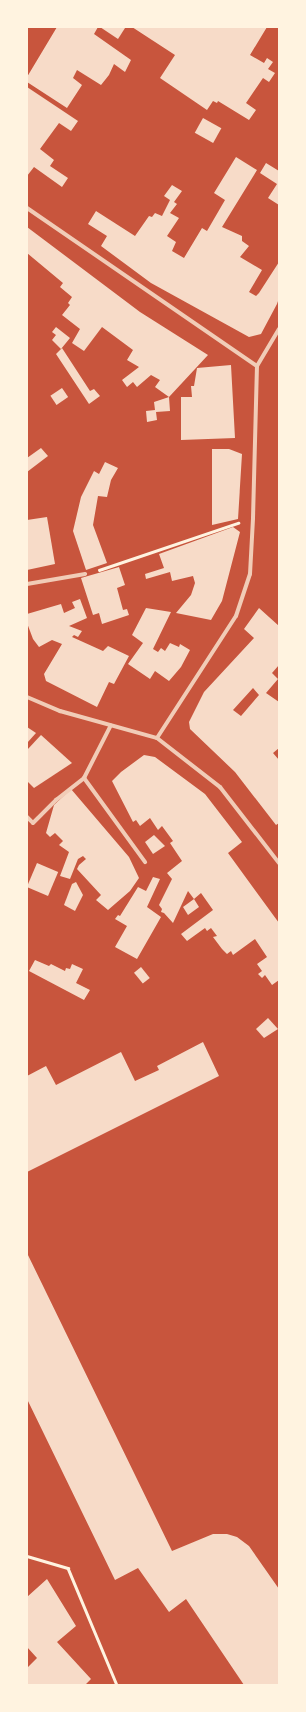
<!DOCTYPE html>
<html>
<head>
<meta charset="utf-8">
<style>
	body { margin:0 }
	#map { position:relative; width:306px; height:1712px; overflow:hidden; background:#c8553d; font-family:Montserrat,sans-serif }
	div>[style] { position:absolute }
	.building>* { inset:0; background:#f7dbc8; transform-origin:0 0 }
	.path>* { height:2.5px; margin:-1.25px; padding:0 1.25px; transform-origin:1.25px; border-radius:1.25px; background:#fff3e0 }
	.minor>* { height:4px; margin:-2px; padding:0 2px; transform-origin:2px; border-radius:2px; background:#f1ccb7 }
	span { translate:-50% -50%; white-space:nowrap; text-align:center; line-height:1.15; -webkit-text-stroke:4px #fff3e0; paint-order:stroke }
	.frame { position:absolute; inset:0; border:28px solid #fff3e0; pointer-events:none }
</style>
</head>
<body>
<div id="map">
	<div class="building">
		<i style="clip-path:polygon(57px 27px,98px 27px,94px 34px,131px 60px,125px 72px,114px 64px,109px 75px,101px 85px,77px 70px,73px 78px,82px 85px,67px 108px,27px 82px,27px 77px)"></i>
		<i style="clip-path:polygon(100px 27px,124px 27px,125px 28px,118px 39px)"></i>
		<i style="clip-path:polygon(132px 27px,267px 27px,250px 55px,264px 63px,267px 58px,273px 62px,268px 69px,275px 73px,269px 82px,263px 78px,246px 103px,256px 110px,249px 120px,218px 101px,217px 103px,213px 101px,207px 110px,160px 78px,175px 55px)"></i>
		<i style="clip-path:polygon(27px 87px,78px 121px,71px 131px,59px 123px,40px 149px,54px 160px,50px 166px,68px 178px,62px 187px,34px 167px,27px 176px)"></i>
		<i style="left:203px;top:118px;width:21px;height:17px;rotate:29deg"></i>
		<i style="clip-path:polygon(236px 157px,257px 170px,222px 227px,242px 236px,242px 241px,249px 246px,240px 257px,262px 270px,249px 292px,256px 296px,259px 293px,279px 262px,279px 298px,277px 304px,261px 334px,249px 337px,151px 283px,101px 246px,107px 236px,88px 224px,96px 211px,135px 236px,149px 216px,152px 217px,155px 213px,162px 216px,170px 200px,164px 196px,172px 185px,182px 191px,174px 202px,177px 204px,170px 213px,179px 218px,167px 236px,176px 242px,172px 251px,184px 258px,202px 228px,207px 231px,225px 200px,214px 193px)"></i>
		<i style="clip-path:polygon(266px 163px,279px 171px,279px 205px,268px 198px,277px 184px,260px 173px)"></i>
		<i style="clip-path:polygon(27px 227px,140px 312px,208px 355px,169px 397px,170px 411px,156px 412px,157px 420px,147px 422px,146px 411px,155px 410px,154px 402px,169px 397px,155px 387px,160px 380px,151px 375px,137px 387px,133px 382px,127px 387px,122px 380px,139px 367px,127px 360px,133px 350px,102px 327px,84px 351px,72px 343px,80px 329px,62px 315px,70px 305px,68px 303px,72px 297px,60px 287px,63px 283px,27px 253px)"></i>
		<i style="clip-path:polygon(56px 327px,70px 338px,61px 349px,52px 340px,56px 335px,52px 332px)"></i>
		<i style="clip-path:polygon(62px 348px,90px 391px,94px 389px,100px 396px,89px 404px,56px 354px)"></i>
		<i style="clip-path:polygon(231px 365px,235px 438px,181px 440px,181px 397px,192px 397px,191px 386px,194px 386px,197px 368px)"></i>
		<i style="left:62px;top:388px;width:11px;height:14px;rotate:56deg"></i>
		<i style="clip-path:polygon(41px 448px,48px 456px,27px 472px,27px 458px)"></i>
		<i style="clip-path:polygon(212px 449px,229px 449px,242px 454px,238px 519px,212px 525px)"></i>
		<i style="clip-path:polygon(105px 462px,118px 468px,111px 480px,107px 497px,98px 496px,93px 525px,107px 563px,86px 570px,73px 531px,81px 497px,94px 471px,99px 474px)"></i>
		<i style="clip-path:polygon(47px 517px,55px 564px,27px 570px,27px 520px)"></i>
		<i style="clip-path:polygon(233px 527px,240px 532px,222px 601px,211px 620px,176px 613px,191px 595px,195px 583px,193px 576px,172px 581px,170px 572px,146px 579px,145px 574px,164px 568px,159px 554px)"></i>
		<i style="clip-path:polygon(119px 567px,125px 585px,117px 588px,123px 610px,127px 609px,129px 615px,102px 624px,99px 613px,93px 615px,81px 578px)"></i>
		<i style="clip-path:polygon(80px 599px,87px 618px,69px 626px,82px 631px,78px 637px,74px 635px,72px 637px,103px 651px,108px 646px,129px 656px,114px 684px,109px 682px,97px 707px,46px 681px,44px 674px,62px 644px,52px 640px,39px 647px,33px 639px,27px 623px,27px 614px,61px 604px,64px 613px,75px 608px,72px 602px)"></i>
		<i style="clip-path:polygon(146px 608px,171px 612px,153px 649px,158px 652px,161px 648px,165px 651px,170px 643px,179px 647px,180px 644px,190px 650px,181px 667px,169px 681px,155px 671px,150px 679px,128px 664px,143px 643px,132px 635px)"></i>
		<i style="clip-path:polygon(evenodd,259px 608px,279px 626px,279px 665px,272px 673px,278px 679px,266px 693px,279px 702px,279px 748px,273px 753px,279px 760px,279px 823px,276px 825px,235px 772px,190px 729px,189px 722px,204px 692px,254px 638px,244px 629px,259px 608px,253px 688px,259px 695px,241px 716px,233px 710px,253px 688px)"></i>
		<i style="clip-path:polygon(27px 727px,36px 733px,27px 743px)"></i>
		<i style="clip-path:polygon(41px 735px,72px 763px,34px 788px,27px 781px,27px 750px)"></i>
		<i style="clip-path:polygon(144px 755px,155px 757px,205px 794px,242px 842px,228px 853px,279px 923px,279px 980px,272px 985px,265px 975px,262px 978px,258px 974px,262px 971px,257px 964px,267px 957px,255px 939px,233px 955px,231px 951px,227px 954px,222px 949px,213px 937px,217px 936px,211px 928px,207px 931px,205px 928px,187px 941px,181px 934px,213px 910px,201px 893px,194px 899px,199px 907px,188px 915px,183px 907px,194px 899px,188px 891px,173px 923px,164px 913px,161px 912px,162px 909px,159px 905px,172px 879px,167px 873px,182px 861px,170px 843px,173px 841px,162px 826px,158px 830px,150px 818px,140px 826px,136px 820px,133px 822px,112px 781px,121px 772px)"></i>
		<i style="clip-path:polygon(71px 789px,129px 857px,139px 878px,130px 891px,108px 910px,96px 900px,101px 895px,77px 869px,79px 865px,86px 859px,83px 856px,78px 859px,70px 879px,60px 876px,69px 852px,59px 845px,63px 841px,55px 833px,50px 837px,46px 833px,54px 805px)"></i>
		<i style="clip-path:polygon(154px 835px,165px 846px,153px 854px,145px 842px)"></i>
		<i style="left:37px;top:863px;width:23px;height:26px;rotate:23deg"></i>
		<i style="clip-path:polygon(153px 877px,160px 879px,147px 907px,161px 917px,137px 959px,115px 947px,127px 926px,115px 919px,118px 915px,120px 916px,138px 887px,146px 891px)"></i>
		<i style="clip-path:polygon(76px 882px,83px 895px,75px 911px,64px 905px,72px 884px)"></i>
		<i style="clip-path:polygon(35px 960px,49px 966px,51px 964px,65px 971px,66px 968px,70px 969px,72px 964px,83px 969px,76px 983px,90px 990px,84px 1000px,29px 971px)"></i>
		<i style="left:141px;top:967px;width:14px;height:9px;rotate:51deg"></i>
		<i style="clip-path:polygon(268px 1018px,278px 1029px,264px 1038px,256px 1029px)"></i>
		<i style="clip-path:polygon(203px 1042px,219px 1076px,27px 1172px,27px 1076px,46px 1066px,56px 1085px,121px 1052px,135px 1081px,159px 1070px,157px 1066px)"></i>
		<i style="clip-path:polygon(27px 1253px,172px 1551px,213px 1534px,227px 1534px,237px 1537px,249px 1546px,279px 1589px,279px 1685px,244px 1685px,186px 1599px,169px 1612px,138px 1568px,115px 1580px,27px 1399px)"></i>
		<i style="clip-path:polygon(47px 1579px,76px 1626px,57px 1642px,91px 1679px,85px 1685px,27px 1685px,27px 1668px,37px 1658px,27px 1647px,27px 1597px)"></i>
	</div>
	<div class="path">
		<i style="left:99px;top:570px;width:147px;rotate:-18.7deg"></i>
		<i style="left:27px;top:1556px;width:43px;rotate:16.3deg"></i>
		<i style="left:68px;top:1568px;width:127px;rotate:67.3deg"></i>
	</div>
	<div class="minor">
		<i style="left:27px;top:208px;width:279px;rotate:34.5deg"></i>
		<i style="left:27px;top:584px;width:59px;rotate:-9.8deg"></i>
		<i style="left:27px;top:697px;width:36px;rotate:23deg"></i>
		<i style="left:60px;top:711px;width:101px;rotate:15.6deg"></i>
		<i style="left:157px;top:738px;width:80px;rotate:37.9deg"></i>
		<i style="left:220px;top:787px;width:96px;rotate:52.2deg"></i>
		<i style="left:157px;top:738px;width:145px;rotate:-57.1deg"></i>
		<i style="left:236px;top:616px;width:44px;rotate:-71.6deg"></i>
		<i style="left:250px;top:574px;width:56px;rotate:-86.9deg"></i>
		<i style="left:253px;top:518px;width:152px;rotate:-88.5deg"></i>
		<i style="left:257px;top:366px;width:43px;rotate:-59.3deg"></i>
		<i style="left:84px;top:778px;width:104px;rotate:54deg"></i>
		<i style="left:27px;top:817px;width:8px;rotate:45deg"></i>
		<i style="left:33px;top:823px;width:33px;rotate:-45deg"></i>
		<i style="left:56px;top:800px;width:36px;rotate:-38deg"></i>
		<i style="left:84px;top:778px;width:59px;rotate:-63deg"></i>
	</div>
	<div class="frame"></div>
</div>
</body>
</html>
